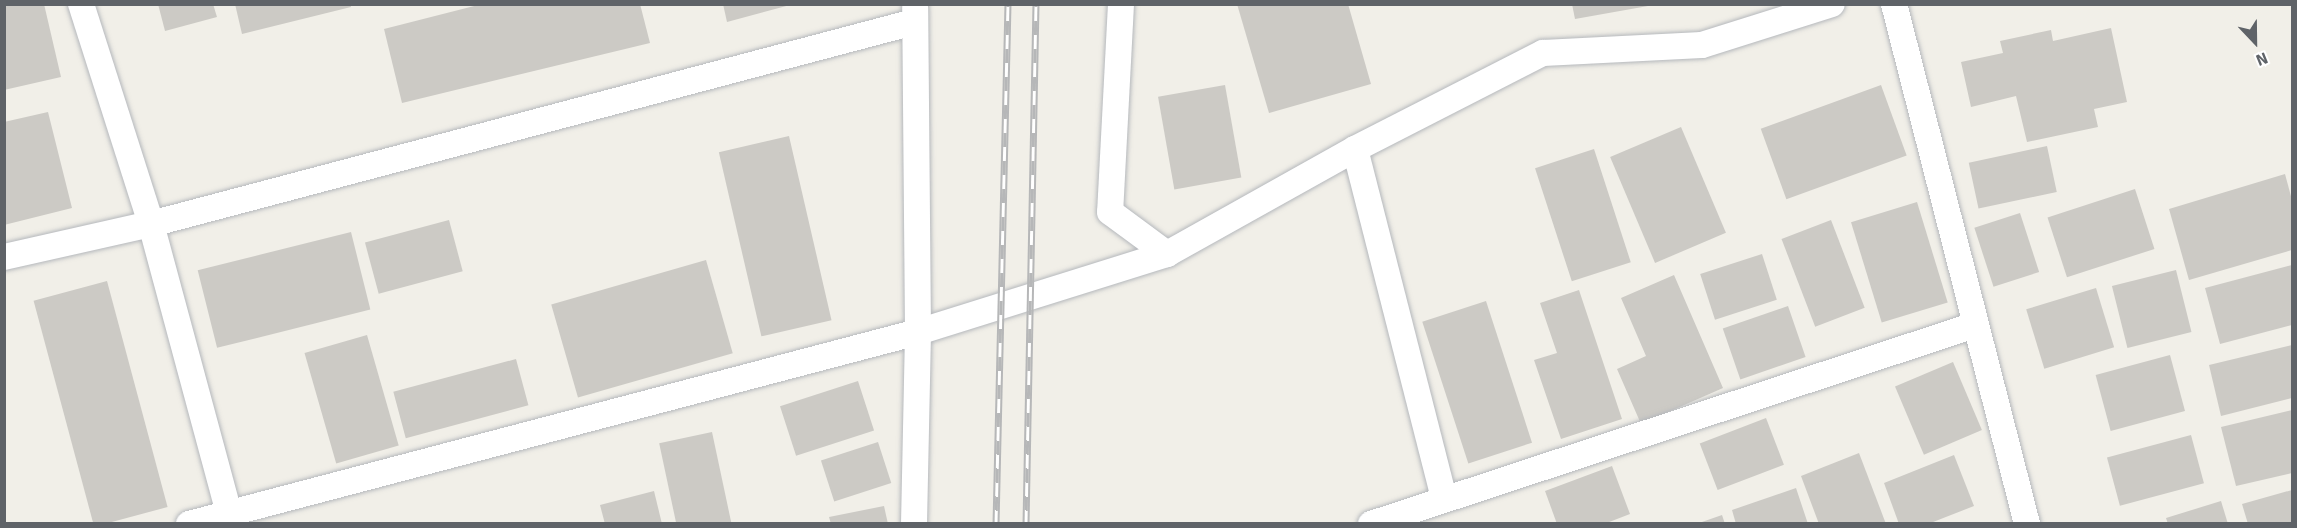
<!DOCTYPE html>
<html>
<head>
<meta charset="utf-8">
<style>
	body { margin:0 }
	#map { position:relative; width:2297px; height:528px; overflow:hidden; background:#f1efe8; font-family:Signika,sans-serif }
	div>[style] { position:absolute }
	.building>* { inset:0; background:#cccac5; transform-origin:0 0 }
	.roads { filter:drop-shadow(0 0 2px #b5b8bc) drop-shadow(0 0 2px #b5b8bc) }
	.service>* { height:26px; margin:-13px; padding:0 13px; transform-origin:13px; border-radius:13px; background:#fff }
	.rail>* { height:7px; margin-top:-3.5px; transform-origin:0; background:repeating-linear-gradient(90deg,#fff 0 14px,#b6b7b8 0 28px); box-sizing:border-box; border-block:2px solid #b6b7b8 }
	span { translate:-50% -50%; white-space:nowrap; text-align:center; line-height:1.15; -webkit-text-stroke:5px #fff; paint-order:stroke }
	.frame { position:absolute; inset:0; border:6px solid #5f6368; pointer-events:none }
	.north { position:absolute; left:2225px; top:12px; width:60px; height:60px; -webkit-text-stroke:4px #fff; paint-order:stroke; rotate:158deg; font-size:16px; font-weight:700; line-height:24px; text-align:center; color:#5f6368 }
	.north::after { content:''; display:block; margin:auto; width:21px; height:27px; background:#5f6368; clip-path:polygon(50% 0,100% 100%,50% 72%,0 100%) }
</style>
</head>
<body>
<div id="map">
	<div class="building">
		<i style="clip-path:polygon(4px 4px,44px 4px,61px 77px,4px 90px)"></i>
		<i style="clip-path:polygon(158px 4px,213px 4px,217px 17px,165px 31px)"></i>
		<i style="clip-path:polygon(235px 4px,350px 4px,351px 7px,242px 34px)"></i>
		<i style="clip-path:polygon(482px 4px,640px 4px,650px 43px,402px 103px,384px 29px)"></i>
		<i style="clip-path:polygon(723px 4px,790px 4px,790px 5px,727px 22px)"></i>
		<i style="clip-path:polygon(1237px 4px,1348px 4px,1371px 84px,1269px 113px)"></i>
		<i style="clip-path:polygon(1572px 4px,1648px 4px,1648px 6px,1575px 19px)"></i>
		<i style="clip-path:polygon(2111px 28px,2127px 102px,2094px 109px,2098px 127px,2027px 142px,2016px 96px,1971px 107px,1961px 62px,2003px 53px,2000px 41px,2051px 30px,2053px 41px)"></i>
		<i style="left:1225px;top:85px;width:94px;height:68px;rotate:80deg"></i>
		<i style="left:1881px;top:85px;width:75px;height:128px;rotate:70deg"></i>
		<i style="clip-path:polygon(48px 112px,72px 208px,4px 225px,4px 122px)"></i>
		<i style="left:1681px;top:127px;width:115px;height:77px;rotate:67deg"></i>
		<i style="left:789px;top:136px;width:189px;height:72px;rotate:77deg"></i>
		<i style="left:2047px;top:146px;width:47px;height:80px;rotate:78deg"></i>
		<i style="left:1594px;top:149px;width:119px;height:62px;rotate:72deg"></i>
		<i style="clip-path:polygon(2285px 174px,2292px 200px,2292px 250px,2189px 280px,2169px 209px)"></i>
		<i style="left:2135px;top:189px;width:63px;height:92px;rotate:72deg"></i>
		<i style="left:1917px;top:202px;width:105px;height:69px;rotate:73deg"></i>
		<i style="left:2020px;top:213px;width:62px;height:48px;rotate:72deg"></i>
		<i style="left:449px;top:220px;width:53px;height:87px;rotate:75deg"></i>
		<i style="left:1831px;top:220px;width:94px;height:53px;rotate:69deg"></i>
		<i style="left:351px;top:232px;width:80px;height:158px;rotate:76deg"></i>
		<i style="left:1762px;top:254px;width:48px;height:65px;rotate:72deg"></i>
		<i style="left:706px;top:260px;width:97px;height:161px;rotate:74deg"></i>
		<i style="clip-path:polygon(2292px 265px,2292px 325px,2220px 344px,2205px 288px)"></i>
		<i style="left:2176px;top:270px;width:64px;height:66px;rotate:76deg"></i>
		<i style="clip-path:polygon(1674px 275px,1723px 388px,1641px 424px,1617px 369px,1646px 356px,1621px 298px)"></i>
		<i style="left:107px;top:281px;width:234px;height:76px;rotate:75deg"></i>
		<i style="left:2096px;top:288px;width:62px;height:73px;rotate:73deg"></i>
		<i style="clip-path:polygon(1579px 290px,1622px 419px,1561px 439px,1534px 360px,1557px 353px,1540px 303px)"></i>
		<i style="left:1486px;top:301px;width:149px;height:67px;rotate:72deg"></i>
		<i style="left:1788px;top:306px;width:54px;height:69px;rotate:71deg"></i>
		<i style="left:367px;top:335px;width:115px;height:65px;rotate:74deg"></i>
		<i style="clip-path:polygon(2292px 345px,2292px 398px,2221px 416px,2209px 365px)"></i>
		<i style="left:2170px;top:355px;width:58px;height:77px;rotate:75deg"></i>
		<i style="left:516px;top:359px;width:48px;height:127px;rotate:75deg"></i>
		<i style="left:1953px;top:362px;width:74px;height:63px;rotate:67deg"></i>
		<i style="left:858px;top:381px;width:52px;height:82px;rotate:72deg"></i>
		<i style="clip-path:polygon(2292px 410px,2292px 473px,2236px 486px,2221px 427px)"></i>
		<i style="left:1766px;top:418px;width:50px;height:71px;rotate:69deg"></i>
		<i style="left:712px;top:432px;width:94px;height:54px;rotate:78deg"></i>
		<i style="left:2191px;top:435px;width:50px;height:87px;rotate:75deg"></i>
		<i style="left:878px;top:442px;width:43px;height:60px;rotate:72deg"></i>
		<i style="clip-path:polygon(1859px 453px,1886px 524px,1819px 524px,1801px 476px)"></i>
		<i style="clip-path:polygon(1954px 455px,1974px 506px,1928px 524px,1899px 524px,1884px 483px)"></i>
		<i style="clip-path:polygon(1612px 466px,1630px 514px,1604px 524px,1557px 524px,1545px 491px)"></i>
		<i style="clip-path:polygon(1796px 488px,1808px 524px,1736px 524px,1732px 510px)"></i>
		<i style="clip-path:polygon(2292px 490px,2292px 524px,2248px 524px,2242px 504px)"></i>
		<i style="clip-path:polygon(654px 491px,662px 524px,605px 524px,600px 505px)"></i>
		<i style="clip-path:polygon(2221px 501px,2228px 524px,2168px 524px,2166px 518px)"></i>
		<i style="clip-path:polygon(884px 506px,888px 524px,831px 524px,829px 517px)"></i>
		<i style="clip-path:polygon(1722px 515px,1725px 524px,1699px 524px,1699px 523px)"></i>
	</div>
	<div class="roads">
		<div class="service">
			<i style="left:81px;top:4px;width:231px;rotate:72.3deg"></i>
			<i style="left:151px;top:224px;width:311px;rotate:74.9deg"></i>
			<i style="left:1121px;top:4px;width:208px;rotate:93deg"></i>
			<i style="left:1110px;top:212px;width:71px;rotate:36.4deg"></i>
			<i style="left:1167px;top:254px;width:215px;rotate:-29.2deg"></i>
			<i style="left:1355px;top:149px;width:211px;rotate:-27.1deg"></i>
			<i style="left:1543px;top:53px;width:159px;rotate:-2.9deg"></i>
			<i style="left:1702px;top:45px;width:136px;rotate:-17.5deg"></i>
			<i style="left:1894px;top:4px;width:537px;rotate:75.65deg"></i>
			<i style="left:1355px;top:149px;width:361px;rotate:75.7deg"></i>
			<i style="left:4px;top:257px;width:151px;rotate:-12.7deg"></i>
			<i style="left:151px;top:224px;width:789px;rotate:-14.83deg"></i>
			<i style="left:189px;top:524px;width:754px;rotate:-14.76deg"></i>
			<i style="left:918px;top:332px;width:261px;rotate:-17.4deg"></i>
			<i style="left:914px;top:524px;width:192px;rotate:-88.8deg"></i>
			<i style="left:918px;top:332px;width:324px;rotate:-90.5deg"></i>
			<i style="left:1371px;top:524px;width:636px;rotate:-18.24deg"></i>
		</div>
	</div>
	<div class="rail">
		<i style="left:996px;top:524px;width:520px;rotate:-88.68deg"></i>
		<i style="left:1026px;top:524px;width:520px;rotate:-88.9deg"></i>
	</div>
	<div class="frame"></div>
	<div class="north">N</div>
</div>
</body>
</html>
